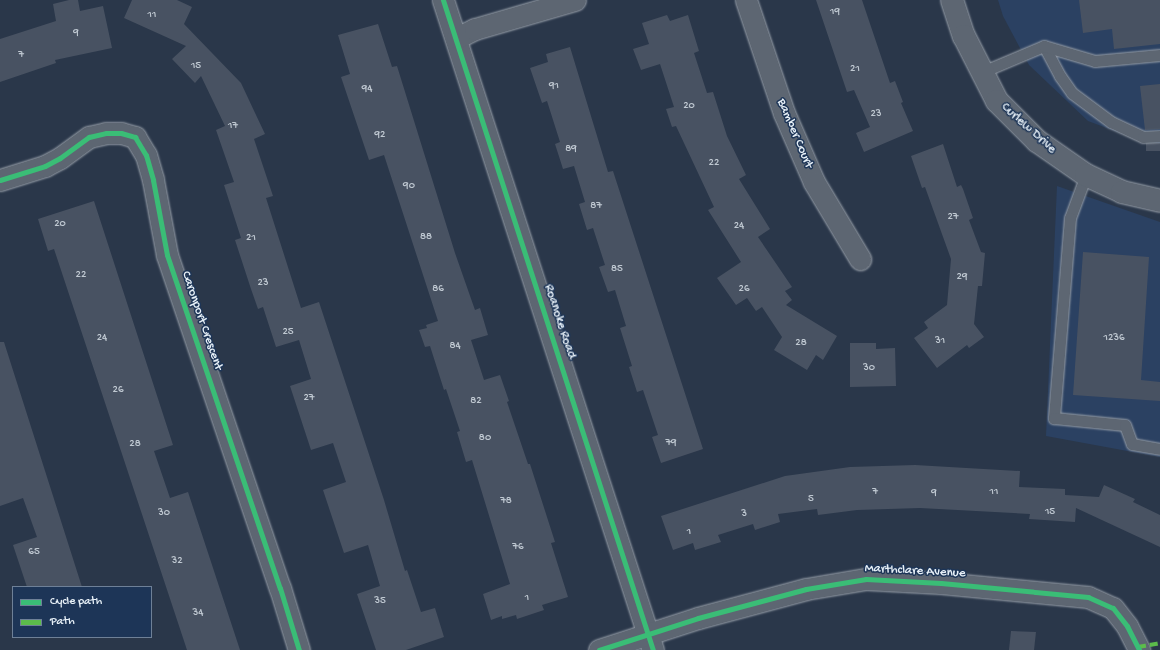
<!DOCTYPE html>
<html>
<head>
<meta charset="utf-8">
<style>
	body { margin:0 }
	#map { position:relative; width:1160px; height:650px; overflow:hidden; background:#2a374a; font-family:"Gochi Hand",sans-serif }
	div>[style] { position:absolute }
	.built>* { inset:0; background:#2b4162 }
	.building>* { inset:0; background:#485262; transform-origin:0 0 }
	.roads { filter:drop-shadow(0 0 1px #959da7) drop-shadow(0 0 1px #959da7) }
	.lane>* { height:11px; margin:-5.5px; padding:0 5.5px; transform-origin:5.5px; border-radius:5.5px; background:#5d6672 }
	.street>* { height:21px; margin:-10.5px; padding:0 10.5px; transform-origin:10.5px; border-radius:10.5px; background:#5d6672 }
	.secondary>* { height:22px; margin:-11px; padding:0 11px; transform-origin:11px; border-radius:11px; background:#5d6672 }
	.quiet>* { height:4px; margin-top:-2px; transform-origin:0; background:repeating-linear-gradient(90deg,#5cbc4b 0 8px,transparent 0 12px) }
	.cycleway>* { height:5px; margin:-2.5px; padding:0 2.5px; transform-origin:2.5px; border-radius:2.5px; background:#3abd76 }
	span { translate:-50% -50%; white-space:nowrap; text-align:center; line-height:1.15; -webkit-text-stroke:3px #1d3557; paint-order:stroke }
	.number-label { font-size:11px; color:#c0c9d2 }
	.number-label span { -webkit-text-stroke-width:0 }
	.street-label { font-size:13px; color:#e8f1f8 }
	.legend { position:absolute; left:12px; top:586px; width:140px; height:52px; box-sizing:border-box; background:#1d3557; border:1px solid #6e8097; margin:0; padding:5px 7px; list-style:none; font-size:12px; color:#e8f1f8 }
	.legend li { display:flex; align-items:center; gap:8px; height:20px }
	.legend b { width:20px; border:1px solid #6e8097 }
</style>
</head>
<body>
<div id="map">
	<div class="built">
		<i style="clip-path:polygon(998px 0,1160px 0,1160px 148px,1088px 121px,1029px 65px,1003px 16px)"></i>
		<i style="clip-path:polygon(1057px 186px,1160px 222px,1160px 457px,1046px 436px)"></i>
	</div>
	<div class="building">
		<i style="clip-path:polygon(69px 0,78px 0,80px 11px,103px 6px,112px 48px,55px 60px,56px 63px,0 82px,0 39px,56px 21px,53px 4px)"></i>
		<i style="clip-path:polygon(132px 0,177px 0,192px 7px,184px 24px,241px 83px,265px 134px,254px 139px,273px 196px,266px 198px,301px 308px,319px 302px,384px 500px,405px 571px,407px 570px,421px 612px,435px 608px,444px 637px,406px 650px,376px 650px,357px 594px,380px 586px,368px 545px,344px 553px,323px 490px,346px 482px,333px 443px,311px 450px,290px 386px,311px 379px,299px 340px,276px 347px,263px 307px,258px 309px,251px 289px,235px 240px,241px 238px,224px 185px,234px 182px,216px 130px,225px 126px,201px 76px,195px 83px,172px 59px,186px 46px,124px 18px)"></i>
		<i style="clip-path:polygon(816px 0,862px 0,890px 83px,895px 81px,903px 102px,901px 103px,913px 131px,864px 152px,856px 133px,870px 127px,854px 90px,847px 92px)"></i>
		<i style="clip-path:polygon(1079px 0,1160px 0,1160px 44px,1114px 49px,1112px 29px,1083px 33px)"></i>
		<i style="clip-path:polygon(667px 15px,670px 21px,688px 15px,699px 51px,694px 53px,707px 93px,713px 92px,727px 136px,746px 175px,739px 179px,770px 229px,758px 237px,792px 287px,785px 291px,792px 300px,786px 305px,837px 336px,823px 360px,816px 355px,807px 370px,774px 350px,782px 337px,762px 307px,756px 311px,747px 298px,736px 305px,717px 278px,741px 262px,708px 210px,714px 207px,676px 126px,672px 127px,666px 109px,674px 107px,660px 64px,641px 70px,633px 49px,649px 44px,642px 23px)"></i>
		<i style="clip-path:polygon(378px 24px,392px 67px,397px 66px,455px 253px,475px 310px,480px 308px,488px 335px,471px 340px,484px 380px,500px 375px,509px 401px,507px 402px,528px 464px,530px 464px,555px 542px,551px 543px,568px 597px,542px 605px,544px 610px,517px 619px,516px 615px,502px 619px,502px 616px,491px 620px,483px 594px,510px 584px,472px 460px,466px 462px,457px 432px,460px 431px,446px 389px,444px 390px,430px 346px,425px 347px,419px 330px,427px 328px,426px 325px,438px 321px,384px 155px,369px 160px,341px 77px,350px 74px,338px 35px)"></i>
		<i style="clip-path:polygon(570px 47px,608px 172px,613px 171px,703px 449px,661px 463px,652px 437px,658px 435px,643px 390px,637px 392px,629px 367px,632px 366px,620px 328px,626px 326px,615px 290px,608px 292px,599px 267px,605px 265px,593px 228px,587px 230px,579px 204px,585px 202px,574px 166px,563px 169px,555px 144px,560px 142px,547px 101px,542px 103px,530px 68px,548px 62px,546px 54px)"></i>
		<i style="clip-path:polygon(1160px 84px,1160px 129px,1145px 130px,1140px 86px)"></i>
		<i style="left:1160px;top:143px;width:8px;height:14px;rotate:90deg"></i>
		<i style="clip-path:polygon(943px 144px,957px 187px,961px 185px,963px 189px,973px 218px,969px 220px,981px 252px,985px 253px,982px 286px,978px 286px,974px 324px,984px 337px,969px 348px,967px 345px,937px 368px,914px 338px,928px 328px,924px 322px,947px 305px,951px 259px,925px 187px,922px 188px,911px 156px)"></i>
		<i style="clip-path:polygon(94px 201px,173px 445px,154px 451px,170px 498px,188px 492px,240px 650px,187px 650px,54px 249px,48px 251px,38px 219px)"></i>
		<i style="clip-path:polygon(1083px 252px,1149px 257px,1141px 380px,1160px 382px,1160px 401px,1073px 395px)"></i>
		<i style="clip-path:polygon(0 342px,4px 342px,82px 587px,27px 587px,13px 545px,37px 537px,23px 498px,0 506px)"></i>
		<i style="clip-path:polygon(850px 343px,876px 343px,876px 349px,895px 348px,896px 386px,850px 387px)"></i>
		<i style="clip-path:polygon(915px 465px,1020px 471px,1019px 487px,1065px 489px,1065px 495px,1099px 497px,1104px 485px,1135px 499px,1133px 502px,1160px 515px,1160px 547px,1076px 508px,1075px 522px,1029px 519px,1030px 514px,920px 508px,857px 510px,818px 515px,817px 509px,778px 514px,780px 522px,755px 530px,753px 524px,718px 535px,721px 542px,695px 550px,693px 543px,673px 550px,661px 516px,785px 476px,850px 467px)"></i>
		<i style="clip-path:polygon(1011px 631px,1036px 632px,1034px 650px,1009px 650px)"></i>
	</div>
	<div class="roads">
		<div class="lane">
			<i style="left:1044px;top:46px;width:34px;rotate:62deg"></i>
			<i style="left:1060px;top:76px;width:21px;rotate:55deg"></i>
			<i style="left:1072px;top:93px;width:49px;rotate:36.6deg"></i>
			<i style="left:1111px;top:122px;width:35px;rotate:25deg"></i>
			<i style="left:1143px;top:137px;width:17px;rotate:-3deg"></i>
			<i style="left:982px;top:72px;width:67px;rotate:-22.8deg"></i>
			<i style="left:1044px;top:46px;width:53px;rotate:16.4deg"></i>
			<i style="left:1095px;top:61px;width:65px;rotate:-5.3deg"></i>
			<i style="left:1086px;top:175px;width:46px;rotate:110.4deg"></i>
			<i style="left:1070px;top:218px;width:201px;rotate:94.6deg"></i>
			<i style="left:1054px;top:418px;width:71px;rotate:5.6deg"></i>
			<i style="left:1125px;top:425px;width:20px;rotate:70deg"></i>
			<i style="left:1132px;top:444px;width:28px;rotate:10deg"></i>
		</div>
		<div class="street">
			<i style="left:443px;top:0;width:683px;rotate:72.1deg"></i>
			<i style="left:746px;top:0;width:119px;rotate:71.4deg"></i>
			<i style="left:784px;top:113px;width:75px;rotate:66.5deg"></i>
			<i style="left:814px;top:182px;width:90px;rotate:59.1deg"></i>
			<i style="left:457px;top:38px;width:20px;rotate:-27deg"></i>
			<i style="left:475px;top:29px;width:104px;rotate:-16.2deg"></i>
			<i style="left:0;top:180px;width:47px;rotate:-17.3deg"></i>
			<i style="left:45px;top:166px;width:17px;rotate:-28deg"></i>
			<i style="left:60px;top:158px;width:36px;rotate:-36deg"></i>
			<i style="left:89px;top:137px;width:17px;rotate:-13deg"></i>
			<i style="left:106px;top:133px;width:15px"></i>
			<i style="left:121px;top:133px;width:15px;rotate:16deg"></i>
			<i style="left:135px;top:137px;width:21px;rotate:59deg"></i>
			<i style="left:146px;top:155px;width:26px;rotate:74deg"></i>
			<i style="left:153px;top:180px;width:76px;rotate:79.4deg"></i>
			<i style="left:167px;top:255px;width:352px;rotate:71.3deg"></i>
			<i style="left:280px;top:588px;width:65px;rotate:73deg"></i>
			<i style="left:599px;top:650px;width:104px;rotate:-17.9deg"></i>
			<i style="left:698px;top:618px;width:112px;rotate:-15deg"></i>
			<i style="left:806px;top:589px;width:61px;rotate:-9.5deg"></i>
			<i style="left:866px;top:579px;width:75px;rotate:3.1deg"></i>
			<i style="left:941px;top:583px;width:148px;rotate:5.4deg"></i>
			<i style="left:1088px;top:597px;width:27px;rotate:24deg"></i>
			<i style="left:1113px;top:608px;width:23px;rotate:52deg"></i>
			<i style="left:1127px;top:626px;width:27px;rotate:63deg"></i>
		</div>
		<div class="secondary">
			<i style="left:952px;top:0;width:38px;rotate:72deg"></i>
			<i style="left:964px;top:36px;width:73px;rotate:63.1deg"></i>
			<i style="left:997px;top:101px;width:57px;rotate:45deg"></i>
			<i style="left:1037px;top:141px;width:60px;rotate:34.8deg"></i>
			<i style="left:1086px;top:175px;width:40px;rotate:25deg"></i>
			<i style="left:1122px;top:192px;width:39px;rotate:13deg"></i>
		</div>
	</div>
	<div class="quiet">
		<i style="left:1138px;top:647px;width:22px;rotate:-10deg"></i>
	</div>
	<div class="cycleway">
		<i style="left:443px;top:0;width:683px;rotate:72.1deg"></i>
		<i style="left:0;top:180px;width:47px;rotate:-17.3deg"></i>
		<i style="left:45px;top:166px;width:17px;rotate:-28deg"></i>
		<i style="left:60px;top:158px;width:36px;rotate:-36deg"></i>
		<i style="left:89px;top:137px;width:17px;rotate:-13deg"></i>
		<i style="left:106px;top:133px;width:15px"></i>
		<i style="left:121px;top:133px;width:15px;rotate:16deg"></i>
		<i style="left:135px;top:137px;width:21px;rotate:59deg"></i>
		<i style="left:146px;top:155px;width:26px;rotate:74deg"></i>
		<i style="left:153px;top:180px;width:76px;rotate:79.4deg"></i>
		<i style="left:167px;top:255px;width:352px;rotate:71.3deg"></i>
		<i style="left:280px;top:588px;width:65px;rotate:73deg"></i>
		<i style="left:599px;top:650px;width:104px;rotate:-17.9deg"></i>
		<i style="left:698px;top:618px;width:112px;rotate:-15deg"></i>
		<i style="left:806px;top:589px;width:61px;rotate:-9.5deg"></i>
		<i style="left:866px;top:579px;width:75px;rotate:3.1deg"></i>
		<i style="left:941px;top:583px;width:148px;rotate:5.4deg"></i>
		<i style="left:1088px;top:597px;width:27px;rotate:24deg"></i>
		<i style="left:1113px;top:608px;width:23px;rotate:52deg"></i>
		<i style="left:1127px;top:626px;width:27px;rotate:63deg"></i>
	</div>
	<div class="number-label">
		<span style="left:835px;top:12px">19</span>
		<span style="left:152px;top:15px">11</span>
		<span style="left:76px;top:33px">9</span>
		<span style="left:21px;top:55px">7</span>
		<span style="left:196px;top:66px">15</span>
		<span style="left:855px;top:69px">21</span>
		<span style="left:554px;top:86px">91</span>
		<span style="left:367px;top:89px">94</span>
		<span style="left:689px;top:106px">20</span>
		<span style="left:876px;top:114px">23</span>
		<span style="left:233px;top:126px">17</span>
		<span style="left:380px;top:135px">92</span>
		<span style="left:571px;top:149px">89</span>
		<span style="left:714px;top:163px">22</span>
		<span style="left:409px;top:186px">90</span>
		<span style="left:596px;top:206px">87</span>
		<span style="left:953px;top:217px">27</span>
		<span style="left:60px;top:224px">20</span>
		<span style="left:739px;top:226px">24</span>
		<span style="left:426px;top:237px">88</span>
		<span style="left:251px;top:238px">21</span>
		<span style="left:617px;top:269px">85</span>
		<span style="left:81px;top:275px">22</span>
		<span style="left:962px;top:277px">29</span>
		<span style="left:263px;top:283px">23</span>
		<span style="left:438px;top:289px">86</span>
		<span style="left:744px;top:289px">26</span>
		<span style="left:288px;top:332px">25</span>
		<span style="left:102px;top:338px">24</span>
		<span style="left:1114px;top:338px">1236</span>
		<span style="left:940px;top:341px">31</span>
		<span style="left:801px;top:343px">28</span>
		<span style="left:455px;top:346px">84</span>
		<span style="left:869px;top:368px">30</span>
		<span style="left:118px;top:390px">26</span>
		<span style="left:309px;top:398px">27</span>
		<span style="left:476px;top:401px">82</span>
		<span style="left:485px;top:438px">80</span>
		<span style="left:671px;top:443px">79</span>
		<span style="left:135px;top:444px">28</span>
		<span style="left:875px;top:492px">7</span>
		<span style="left:994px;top:492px">11</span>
		<span style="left:934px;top:493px">9</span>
		<span style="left:811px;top:499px">5</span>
		<span style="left:506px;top:501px">78</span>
		<span style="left:1050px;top:512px">15</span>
		<span style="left:164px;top:513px">30</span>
		<span style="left:744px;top:514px">3</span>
		<span style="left:689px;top:532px">1</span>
		<span style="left:518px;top:547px">76</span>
		<span style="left:34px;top:552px">65</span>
		<span style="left:177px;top:561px">32</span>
		<span style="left:527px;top:598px">1</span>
		<span style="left:380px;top:601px">35</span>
		<span style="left:198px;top:613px">34</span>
	</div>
	<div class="street-label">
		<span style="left:1028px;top:129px;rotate:42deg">Curlew Drive</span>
		<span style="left:794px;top:134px;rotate:67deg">Bamber Court</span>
		<span style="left:201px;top:321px;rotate:71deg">Caronport Crescent</span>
		<span style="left:559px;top:322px;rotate:72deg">Roanoke Road</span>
		<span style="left:915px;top:572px;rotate:3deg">Marthclare Avenue</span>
	</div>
	<ul class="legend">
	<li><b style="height:5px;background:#3abd76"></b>Cycle path</li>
	<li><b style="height:5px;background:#5cbc4b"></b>Path</li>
	</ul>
</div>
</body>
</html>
